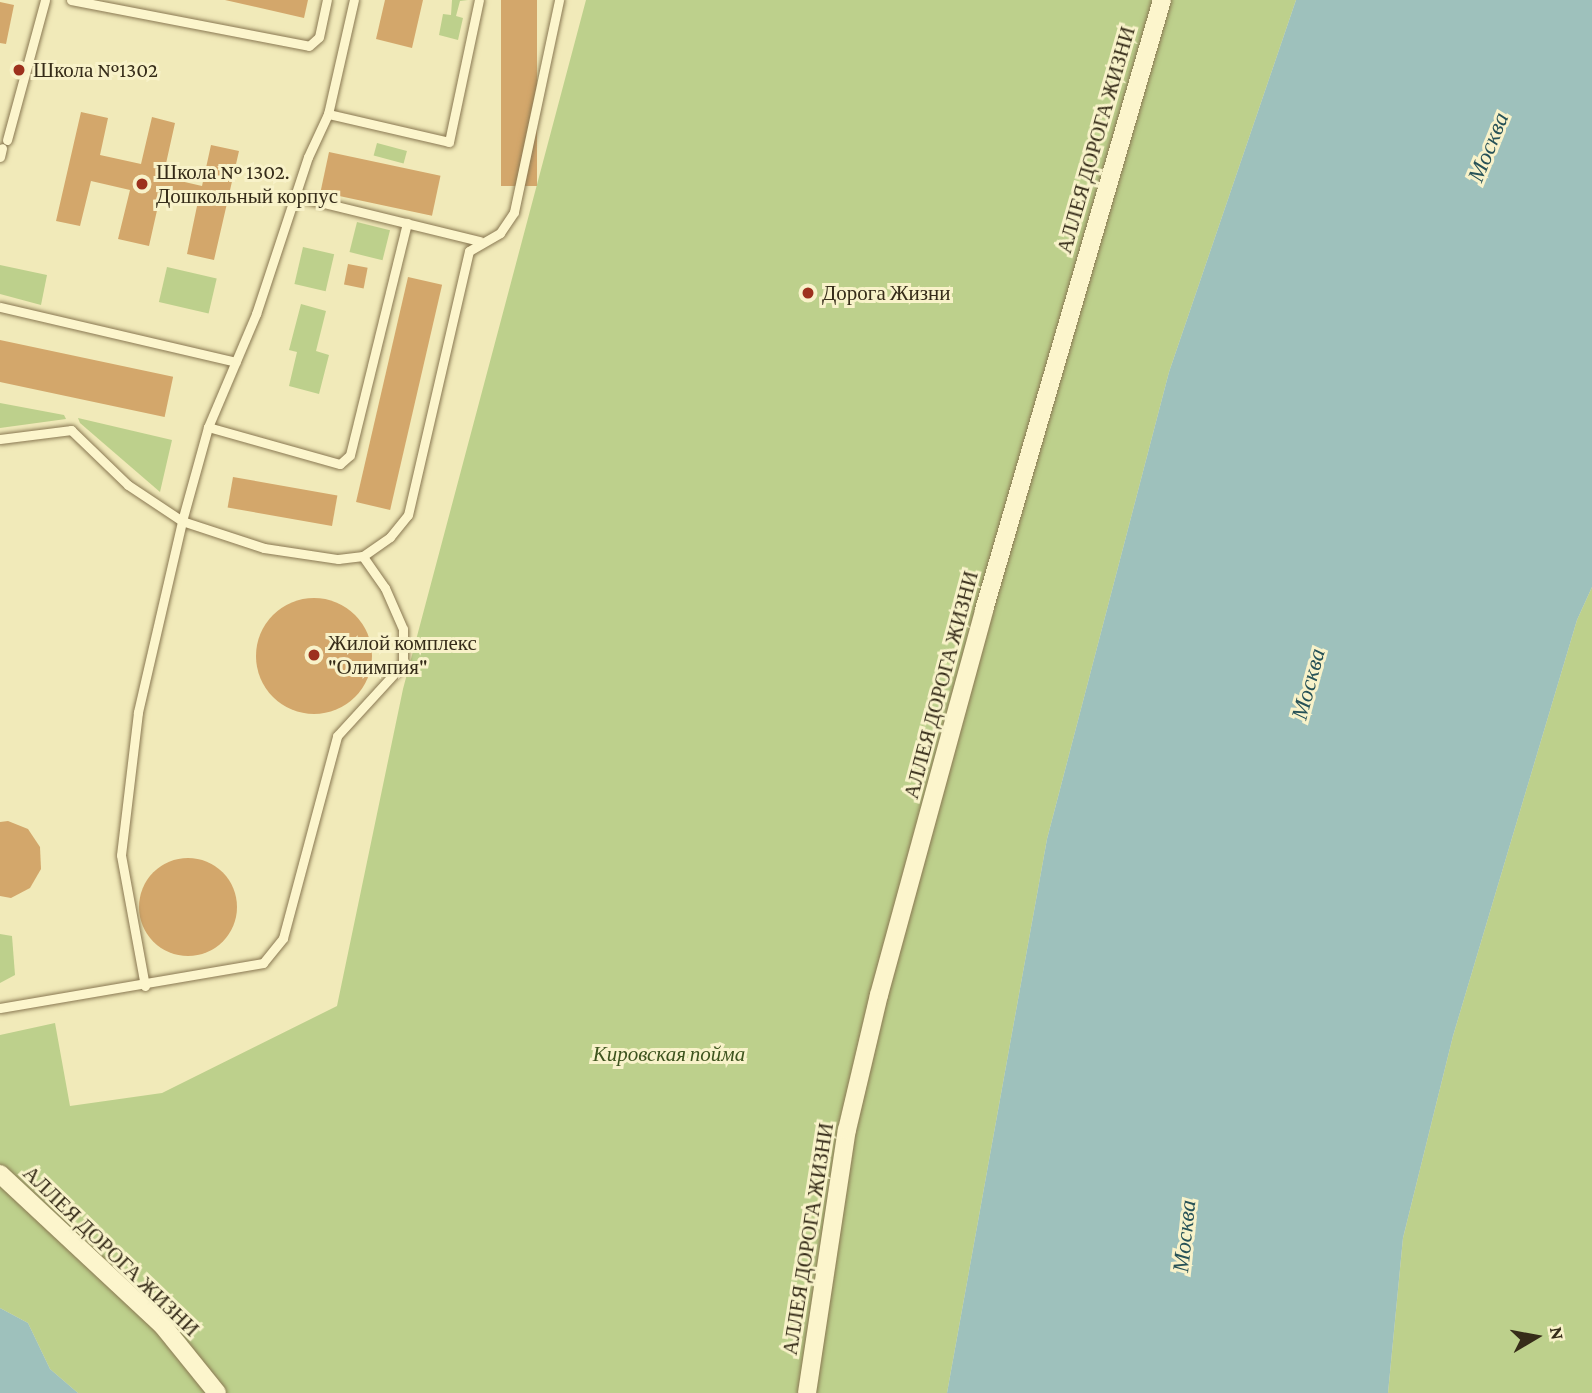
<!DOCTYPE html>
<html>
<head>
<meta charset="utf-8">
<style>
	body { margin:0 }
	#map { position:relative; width:1592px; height:1393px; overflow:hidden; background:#f1eab9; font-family:"Crimson Pro",serif }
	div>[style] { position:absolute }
	.green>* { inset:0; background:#bdd08c; transform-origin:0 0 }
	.water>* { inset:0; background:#9ec1bc }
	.building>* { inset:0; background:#d3a76b; transform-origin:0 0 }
	.round { border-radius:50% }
	.roads { filter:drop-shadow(0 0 2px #897852) drop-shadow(0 0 2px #897852) }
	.lane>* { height:9px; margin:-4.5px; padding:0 4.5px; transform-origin:4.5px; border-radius:4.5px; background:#fcf5cc }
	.street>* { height:18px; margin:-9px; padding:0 9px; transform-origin:9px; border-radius:9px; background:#fcf5cc }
	.dots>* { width:19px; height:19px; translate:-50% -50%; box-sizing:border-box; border:4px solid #f8f2c9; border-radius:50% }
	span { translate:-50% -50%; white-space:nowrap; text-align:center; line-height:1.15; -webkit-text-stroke:6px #f8f2c9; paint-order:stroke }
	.poi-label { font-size:21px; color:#362c19 }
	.left { translate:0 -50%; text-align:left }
	.street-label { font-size:21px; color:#362c19 }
	.park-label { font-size:21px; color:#3e541e; font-style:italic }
	.water-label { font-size:23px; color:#275257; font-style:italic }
	.north { position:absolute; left:1501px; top:1302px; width:70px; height:70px; -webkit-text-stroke:5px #f8f2c9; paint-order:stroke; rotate:80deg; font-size:19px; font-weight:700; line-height:28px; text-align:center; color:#362c19 }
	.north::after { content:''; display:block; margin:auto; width:24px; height:32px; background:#362c19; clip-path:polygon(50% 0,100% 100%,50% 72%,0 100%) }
</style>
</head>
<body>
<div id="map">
	<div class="green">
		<i style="clip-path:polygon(452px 0,468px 0,460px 1px,456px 16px,463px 18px,458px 40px,439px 35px,443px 14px,451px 15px)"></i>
		<i style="clip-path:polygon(586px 0,1296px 0,1169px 372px,1047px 839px,947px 1393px,78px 1393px,50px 1369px,28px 1323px,0 1308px,0 1035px,55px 1023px,70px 1106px,162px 1093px,337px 1006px,403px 689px)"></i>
		<i style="left:377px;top:143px;width:31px;height:13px;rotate:15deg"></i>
		<i style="left:357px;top:222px;width:34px;height:31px;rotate:14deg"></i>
		<i style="left:303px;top:247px;width:32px;height:38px;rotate:13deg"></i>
		<i style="clip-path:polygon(0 265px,47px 275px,41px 305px,0 294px)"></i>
		<i style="left:167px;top:267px;width:51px;height:36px;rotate:13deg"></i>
		<i style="clip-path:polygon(301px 304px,326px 311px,316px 351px,329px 355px,319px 394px,289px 386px,297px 352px,289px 350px)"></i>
		<i style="clip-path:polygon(0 403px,64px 415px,66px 419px,0 428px)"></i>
		<i style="clip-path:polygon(78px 418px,172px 440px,160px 492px,80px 423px)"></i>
		<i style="clip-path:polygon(1592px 587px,1592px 1393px,1388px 1393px,1403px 1238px,1453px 1036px,1577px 620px)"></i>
		<i style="clip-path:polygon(0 934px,12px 936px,15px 975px,0 983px)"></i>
	</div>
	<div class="water">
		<i style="clip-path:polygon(1296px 0,1592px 0,1592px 587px,1577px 620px,1453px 1036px,1403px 1238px,1388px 1393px,947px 1393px,1047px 839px,1169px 372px)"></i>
		<i style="clip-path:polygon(0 1308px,28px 1323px,50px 1369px,78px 1393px,0 1393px)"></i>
	</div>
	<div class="building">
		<i style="clip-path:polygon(225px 0,308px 0,304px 18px)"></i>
		<i style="clip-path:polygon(385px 0,423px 0,412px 48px,376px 39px)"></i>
		<i style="left:501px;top:0;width:36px;height:186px"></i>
		<i style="clip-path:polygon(0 2px,14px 5px,6px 44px,0 43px)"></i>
		<i style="clip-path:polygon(81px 112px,108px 118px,100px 155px,141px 164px,152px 117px,175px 123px,163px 177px,202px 186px,211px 145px,239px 151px,214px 260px,187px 254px,197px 206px,160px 197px,149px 246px,118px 239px,130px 190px,91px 181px,80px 226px,56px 221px)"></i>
		<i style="left:329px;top:152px;width:114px;height:41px;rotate:12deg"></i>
		<i style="left:348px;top:264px;width:20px;height:21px;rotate:11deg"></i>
		<i style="left:408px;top:277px;width:35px;height:231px;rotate:13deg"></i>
		<i style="left:0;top:340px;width:177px;height:41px;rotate:12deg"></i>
		<i style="left:233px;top:477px;width:106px;height:31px;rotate:10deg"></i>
		<i class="round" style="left:256px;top:598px;width:116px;height:116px"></i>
		<i style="clip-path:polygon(8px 821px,28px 829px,40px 847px,41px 869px,30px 888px,11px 898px,0 896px,0 822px)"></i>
		<i class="round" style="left:139px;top:858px;width:98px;height:98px"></i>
	</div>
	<div class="roads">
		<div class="lane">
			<i style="left:71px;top:0;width:242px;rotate:10.9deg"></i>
			<i style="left:309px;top:46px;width:13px;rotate:-42deg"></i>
			<i style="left:319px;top:37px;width:38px;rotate:-78deg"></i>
			<i style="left:328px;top:114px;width:124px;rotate:13deg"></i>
			<i style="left:449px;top:142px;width:145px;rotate:-78.1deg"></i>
			<i style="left:7px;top:140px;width:145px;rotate:-74.8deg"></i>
			<i style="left:0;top:157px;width:9px;rotate:-77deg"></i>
			<i style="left:295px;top:196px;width:190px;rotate:13.7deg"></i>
			<i style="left:0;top:307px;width:242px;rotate:13.1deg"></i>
			<i style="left:208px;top:427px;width:137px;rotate:15.7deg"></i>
			<i style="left:340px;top:464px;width:13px;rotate:-42deg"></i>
			<i style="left:350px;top:455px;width:239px;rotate:-76.2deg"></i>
			<i style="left:0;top:439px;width:72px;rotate:-7.2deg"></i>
			<i style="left:71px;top:430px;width:79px;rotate:44deg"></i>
			<i style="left:128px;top:485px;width:65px;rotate:33.7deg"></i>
			<i style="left:182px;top:521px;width:98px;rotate:-74.5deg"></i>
			<i style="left:208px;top:427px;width:123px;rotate:-67deg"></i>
			<i style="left:256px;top:314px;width:165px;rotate:-71.7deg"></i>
			<i style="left:308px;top:157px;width:47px;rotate:-65.1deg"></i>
			<i style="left:328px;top:114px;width:117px;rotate:-77.2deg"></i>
			<i style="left:145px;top:986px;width:133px;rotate:-100.4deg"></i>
			<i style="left:121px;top:855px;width:144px;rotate:-83.2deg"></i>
			<i style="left:138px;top:712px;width:196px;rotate:-77deg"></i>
			<i style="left:182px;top:521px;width:86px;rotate:18.2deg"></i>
			<i style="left:264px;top:548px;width:75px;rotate:8.5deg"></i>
			<i style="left:338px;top:559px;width:25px;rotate:-7deg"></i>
			<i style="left:363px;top:556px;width:33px;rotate:-35deg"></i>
			<i style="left:390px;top:537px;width:28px;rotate:-51deg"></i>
			<i style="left:408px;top:515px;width:271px;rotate:-77deg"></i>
			<i style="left:469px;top:251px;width:36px;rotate:-30deg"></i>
			<i style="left:500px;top:233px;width:25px;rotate:-56deg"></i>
			<i style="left:514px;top:212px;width:217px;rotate:-78deg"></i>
			<i style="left:0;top:1008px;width:267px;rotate:-9.7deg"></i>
			<i style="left:263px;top:963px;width:32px;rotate:-51deg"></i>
			<i style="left:283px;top:938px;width:209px;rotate:-75deg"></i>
			<i style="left:337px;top:736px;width:98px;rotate:-47.5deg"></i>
			<i style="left:403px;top:664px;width:35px;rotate:-90deg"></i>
			<i style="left:403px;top:629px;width:45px;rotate:-113.7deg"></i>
			<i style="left:385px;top:588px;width:39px;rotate:-125deg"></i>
		</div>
		<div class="street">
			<i style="left:0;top:1174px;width:223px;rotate:43deg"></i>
			<i style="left:163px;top:1326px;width:86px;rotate:51.1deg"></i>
			<i style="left:807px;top:1393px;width:266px;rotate:-81.4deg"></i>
			<i style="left:847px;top:1130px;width:139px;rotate:-76.7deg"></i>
			<i style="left:879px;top:995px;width:399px;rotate:-74.7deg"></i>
			<i style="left:984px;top:610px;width:635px;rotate:-73.73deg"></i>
		</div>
	</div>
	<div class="dots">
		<i style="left:19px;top:70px;background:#9d311d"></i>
		<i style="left:142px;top:184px;background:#9d311d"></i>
		<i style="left:808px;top:293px;background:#9d311d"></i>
		<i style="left:314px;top:655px;background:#9d311d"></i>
	</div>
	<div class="poi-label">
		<span class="left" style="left:33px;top:70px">Школа №1302</span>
		<span class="left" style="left:156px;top:184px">Школа № 1302.<br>Дошкольный корпус</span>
		<span class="left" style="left:822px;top:293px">Дорога Жизни</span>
		<span class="left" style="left:328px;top:655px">Жилой комплекс<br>"Олимпия"</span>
	</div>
	<div class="street-label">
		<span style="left:1096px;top:140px;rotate:-74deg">АЛЛЕЯ ДОРОГА ЖИЗНИ</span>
		<span style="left:941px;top:685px;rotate:-75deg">АЛЛЕЯ ДОРОГА ЖИЗНИ</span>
		<span style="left:808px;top:1239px;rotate:-81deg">АЛЛЕЯ ДОРОГА ЖИЗНИ</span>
		<span style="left:111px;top:1251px;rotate:44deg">АЛЛЕЯ ДОРОГА ЖИЗНИ</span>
	</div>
	<div class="park-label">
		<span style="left:669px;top:1054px">Кировская пойма</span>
	</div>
	<div class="water-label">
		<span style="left:1488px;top:147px;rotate:-68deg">Москва</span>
		<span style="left:1308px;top:684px;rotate:-75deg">Москва</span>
		<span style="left:1184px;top:1236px;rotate:-84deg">Москва</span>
	</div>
	<div class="north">N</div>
</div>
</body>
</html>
